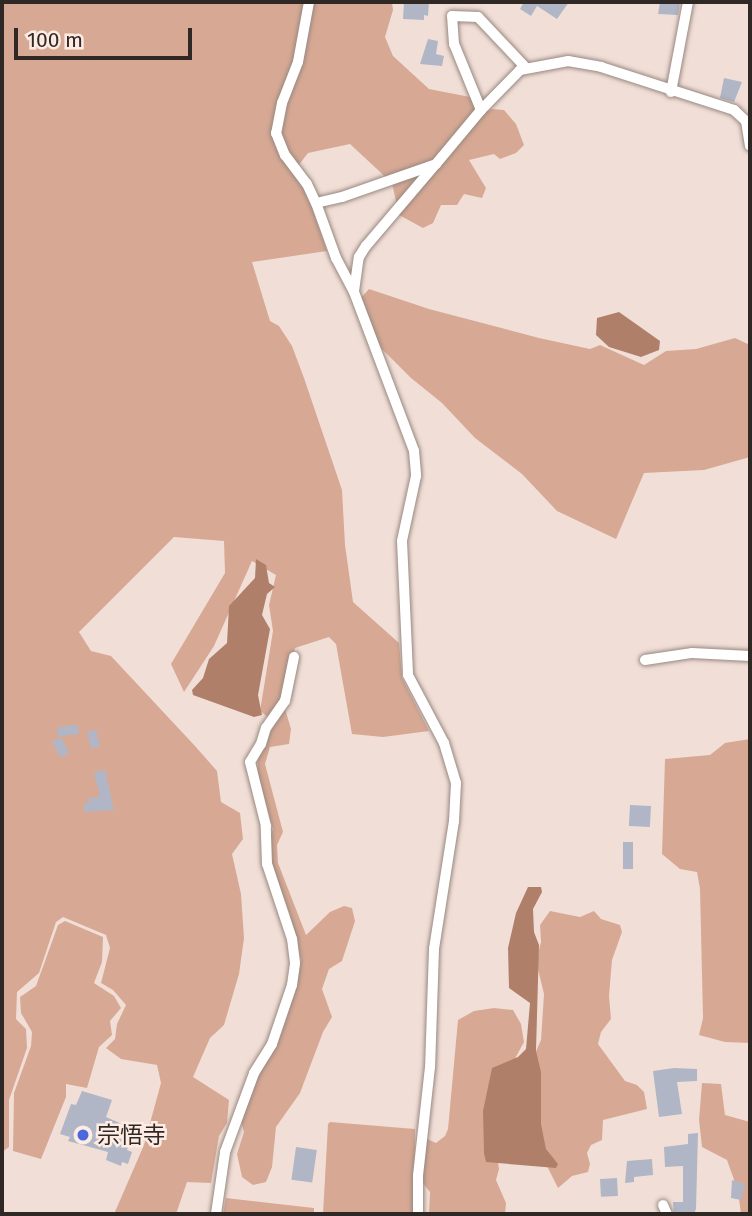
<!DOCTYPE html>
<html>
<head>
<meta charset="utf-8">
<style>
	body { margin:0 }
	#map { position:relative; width:752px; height:1216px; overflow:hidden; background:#f1dfd7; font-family:"Fira Sans","Noto Sans JP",sans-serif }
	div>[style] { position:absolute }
	.green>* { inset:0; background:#d7a994 }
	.water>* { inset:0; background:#af7f6a }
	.building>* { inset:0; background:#b0b6c5; transform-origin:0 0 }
	.roads { filter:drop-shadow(0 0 2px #988880) drop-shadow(0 0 2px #988880) }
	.street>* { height:10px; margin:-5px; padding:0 5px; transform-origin:5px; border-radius:5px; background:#fff }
	.dots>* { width:19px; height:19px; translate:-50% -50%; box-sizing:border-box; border:4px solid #feece4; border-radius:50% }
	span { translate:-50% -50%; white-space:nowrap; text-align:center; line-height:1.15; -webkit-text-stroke:5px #feece4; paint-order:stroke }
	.poi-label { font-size:23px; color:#2f2825 }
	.left { translate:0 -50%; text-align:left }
	.frame { position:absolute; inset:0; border:4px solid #2f2825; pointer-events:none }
	.scale { position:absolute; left:14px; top:28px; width:178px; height:32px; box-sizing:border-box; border:4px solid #2f2825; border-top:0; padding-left:9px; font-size:21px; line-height:24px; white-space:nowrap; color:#2f2825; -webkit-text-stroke:5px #feece4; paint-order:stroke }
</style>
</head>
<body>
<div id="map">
	<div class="green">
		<i style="clip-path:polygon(2px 2px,392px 2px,393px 10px,385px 37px,393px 56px,429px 89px,470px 97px,483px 113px,492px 109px,504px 110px,516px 124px,524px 145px,516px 153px,500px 159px,494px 154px,469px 160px,486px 188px,482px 198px,464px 194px,457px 205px,441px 205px,433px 223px,423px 228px,399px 215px,392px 183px,350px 144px,308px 153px,298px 166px,327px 251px,252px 262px,270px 321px,279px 326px,292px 346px,304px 378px,342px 490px,345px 545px,353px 602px,399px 643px,402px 678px,429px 731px,383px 737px,352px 734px,336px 644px,329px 637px,295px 648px,283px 702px,291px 729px,289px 744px,270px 747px,265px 764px,283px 832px,277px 845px,278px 863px,306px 935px,330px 912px,344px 906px,352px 908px,355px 921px,342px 961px,329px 969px,322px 989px,332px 1017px,323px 1032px,300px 1093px,276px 1127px,272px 1167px,266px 1182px,253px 1185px,242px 1177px,237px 1154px,244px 1132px,241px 1121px,301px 960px,290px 914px,270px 863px,268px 843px,273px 829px,257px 775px,258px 759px,269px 734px,269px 718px,260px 711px,273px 631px,269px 605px,276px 575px,252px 561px,214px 646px,184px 692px,171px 664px,225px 573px,224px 541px,174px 537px,79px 632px,91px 651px,111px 656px,195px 746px,217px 771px,221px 802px,240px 813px,243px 839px,232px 854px,241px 894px,244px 938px,239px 974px,224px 1025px,210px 1038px,193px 1077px,229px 1100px,227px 1123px,219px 1136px,211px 1183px,187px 1182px,176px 1214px,114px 1214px,144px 1145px,161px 1083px,157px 1065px,121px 1059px,106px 1048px,115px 1039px,117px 1024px,126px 1005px,113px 990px,101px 983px,110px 948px,106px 935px,63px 917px,56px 922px,39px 973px,17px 992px,16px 1019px,26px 1029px,27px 1048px,9px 1100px,9px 1147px,2px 1152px)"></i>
		<i style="clip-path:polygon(369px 289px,429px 309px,539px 338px,590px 349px,600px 345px,644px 365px,666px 351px,696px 349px,735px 338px,750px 345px,750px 457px,704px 470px,644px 473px,616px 539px,557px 511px,522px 474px,475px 438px,442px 403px,411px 378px,382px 349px,372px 333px,360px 299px)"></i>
		<i style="clip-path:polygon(750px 739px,750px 1043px,725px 1042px,699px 1035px,703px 1018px,700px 889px,697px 872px,680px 869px,662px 854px,665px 759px,710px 755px,725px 743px)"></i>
		<i style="clip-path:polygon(550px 911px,580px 917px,594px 911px,601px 919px,620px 925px,622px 932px,612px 960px,609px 996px,611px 1019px,601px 1032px,598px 1044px,625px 1081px,637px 1085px,644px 1092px,647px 1109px,603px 1120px,602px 1140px,591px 1145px,587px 1153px,590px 1164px,588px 1172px,572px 1176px,558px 1188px,544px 1160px,530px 1065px,541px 1040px,544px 994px,536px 961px,541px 942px,540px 925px)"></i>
		<i style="clip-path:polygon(65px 921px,103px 937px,102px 962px,94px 983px,114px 996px,121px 1008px,110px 1021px,112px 1035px,99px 1047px,87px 1088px,66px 1084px,66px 1097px,41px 1159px,13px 1151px,14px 1093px,31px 1046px,32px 1032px,21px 1013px,20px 997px,36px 986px,58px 925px)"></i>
		<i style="clip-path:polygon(494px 1008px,513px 1010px,521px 1024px,524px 1042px,510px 1068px,496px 1149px,499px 1169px,496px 1180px,506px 1203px,505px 1214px,429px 1214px,430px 1192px,422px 1182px,425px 1138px,436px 1143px,445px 1136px,448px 1129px,458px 1020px,474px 1011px)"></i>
		<i style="clip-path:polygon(702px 1083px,721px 1084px,725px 1115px,750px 1122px,750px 1214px,741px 1214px,738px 1191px,727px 1160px,702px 1147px,699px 1120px)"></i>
		<i style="clip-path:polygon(330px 1122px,415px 1129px,414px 1214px,323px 1214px,328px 1124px)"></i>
		<i style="clip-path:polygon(226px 1198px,314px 1208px,314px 1214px,223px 1214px)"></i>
	</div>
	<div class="water">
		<i style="clip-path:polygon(619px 312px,660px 341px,659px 350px,641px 357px,609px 347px,596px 335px,597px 318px)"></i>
		<i style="clip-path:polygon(256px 559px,266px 565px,269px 583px,275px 587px,267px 594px,262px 615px,270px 629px,258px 695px,262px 715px,254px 717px,193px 695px,192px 690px,203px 678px,209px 659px,227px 643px,229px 606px,255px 578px)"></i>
		<i style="clip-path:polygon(528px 887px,541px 887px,542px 892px,533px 909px,534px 932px,539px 945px,536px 1051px,541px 1072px,541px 1124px,546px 1149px,558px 1164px,556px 1168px,486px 1162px,484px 1153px,483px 1111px,492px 1068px,518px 1057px,526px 1049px,530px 1003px,509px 988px,508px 948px,516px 913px)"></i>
	</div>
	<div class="building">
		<i style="clip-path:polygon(404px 2px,429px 2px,428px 16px,424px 15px,424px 20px,403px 19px)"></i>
		<i style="clip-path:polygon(524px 2px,569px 2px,557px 19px,537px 6px,531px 16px,520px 9px)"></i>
		<i style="clip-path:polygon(660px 2px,680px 2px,678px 15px,658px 14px)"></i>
		<i style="clip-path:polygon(428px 39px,438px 41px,436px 54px,444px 56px,442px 66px,420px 64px)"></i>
		<i style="clip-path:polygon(724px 78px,742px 82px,734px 102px,720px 98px)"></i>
		<i style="left:78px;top:725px;width:9px;height:21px;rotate:84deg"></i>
		<i style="left:96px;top:730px;width:17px;height:9px;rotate:77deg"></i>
		<i style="left:61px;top:737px;width:18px;height:10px;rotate:63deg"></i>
		<i style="clip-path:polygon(105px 770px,114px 810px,84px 812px,84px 803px,89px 803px,89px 798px,100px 797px,94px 772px)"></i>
		<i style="left:630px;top:805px;width:21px;height:21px;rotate:3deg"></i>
		<i style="left:623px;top:842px;width:10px;height:27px"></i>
		<i style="clip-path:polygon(674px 1068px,697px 1069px,697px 1081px,677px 1082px,682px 1114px,659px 1117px,653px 1071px)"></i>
		<i style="clip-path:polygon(82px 1091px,112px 1100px,106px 1117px,122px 1124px,117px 1137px,130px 1142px,127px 1150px,132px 1152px,128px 1164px,122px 1162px,121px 1166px,106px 1160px,108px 1152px,68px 1141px,70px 1137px,60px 1134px,71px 1104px,76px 1105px)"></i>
		<i style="clip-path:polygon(698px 1133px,696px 1209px,694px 1214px,674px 1214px,673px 1202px,683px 1202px,683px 1166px,665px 1167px,664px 1147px,688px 1144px,688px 1134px)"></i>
		<i style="left:296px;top:1147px;width:21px;height:33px;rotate:8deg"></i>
		<i style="clip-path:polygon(652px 1159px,653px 1175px,634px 1177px,634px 1182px,625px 1183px,627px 1161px)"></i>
		<i style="left:617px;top:1178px;width:18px;height:17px;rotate:87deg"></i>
		<i style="clip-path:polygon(732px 1180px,745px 1184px,741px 1200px,731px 1198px)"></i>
	</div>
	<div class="roads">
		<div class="street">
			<i style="left:309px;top:2px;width:61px;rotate:100.4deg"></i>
			<i style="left:298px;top:62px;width:44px;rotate:111.3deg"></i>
			<i style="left:282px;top:103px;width:31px;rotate:101deg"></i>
			<i style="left:276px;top:133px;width:24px;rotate:68deg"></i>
			<i style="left:285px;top:155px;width:36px;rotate:53deg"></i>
			<i style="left:307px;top:184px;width:21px;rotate:65deg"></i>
			<i style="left:316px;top:203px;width:59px;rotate:70deg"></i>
			<i style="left:336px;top:258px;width:38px;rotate:62deg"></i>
			<i style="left:354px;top:292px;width:170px;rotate:69.3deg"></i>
			<i style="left:414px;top:451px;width:25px;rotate:85deg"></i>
			<i style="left:416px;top:476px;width:66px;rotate:102.2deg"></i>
			<i style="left:402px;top:541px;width:134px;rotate:87.4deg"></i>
			<i style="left:408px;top:675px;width:77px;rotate:62.1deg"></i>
			<i style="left:444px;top:743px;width:42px;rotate:73.3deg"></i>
			<i style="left:456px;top:783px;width:38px;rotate:93deg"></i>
			<i style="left:454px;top:821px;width:130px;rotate:98.9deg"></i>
			<i style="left:434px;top:949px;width:118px;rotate:91.9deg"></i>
			<i style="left:430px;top:1067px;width:110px;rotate:96.3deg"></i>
			<i style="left:418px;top:1176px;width:38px;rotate:90deg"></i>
			<i style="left:671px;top:92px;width:92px;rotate:-79.3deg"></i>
			<i style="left:481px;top:110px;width:71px;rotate:-112.2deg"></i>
			<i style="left:454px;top:44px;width:28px;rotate:-94deg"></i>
			<i style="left:452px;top:16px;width:26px;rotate:2deg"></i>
			<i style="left:478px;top:17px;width:70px;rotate:46.7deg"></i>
			<i style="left:316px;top:203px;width:27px;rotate:-13deg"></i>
			<i style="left:342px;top:197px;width:100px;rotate:-19.3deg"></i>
			<i style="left:436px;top:164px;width:70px;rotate:-50.2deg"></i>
			<i style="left:481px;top:110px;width:56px;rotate:-45.7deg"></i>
			<i style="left:520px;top:70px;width:49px;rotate:-10.6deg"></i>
			<i style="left:568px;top:61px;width:34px;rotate:10deg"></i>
			<i style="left:601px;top:67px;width:140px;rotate:17.9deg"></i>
			<i style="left:734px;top:110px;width:16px;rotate:43deg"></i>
			<i style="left:746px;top:121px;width:25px;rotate:81deg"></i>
			<i style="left:354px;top:291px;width:34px;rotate:-82deg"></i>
			<i style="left:359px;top:257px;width:13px;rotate:-58deg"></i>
			<i style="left:366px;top:246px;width:105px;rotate:-49.6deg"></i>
			<i style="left:645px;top:660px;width:48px;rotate:-8.5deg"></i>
			<i style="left:692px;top:653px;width:58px;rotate:3deg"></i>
			<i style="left:663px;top:1205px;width:10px;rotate:66deg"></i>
			<i style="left:216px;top:1214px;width:63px;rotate:-81.7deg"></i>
			<i style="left:225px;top:1152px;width:84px;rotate:-69.8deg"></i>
			<i style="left:254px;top:1073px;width:34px;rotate:-58deg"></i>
			<i style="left:272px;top:1044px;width:62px;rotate:-71.3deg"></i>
			<i style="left:292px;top:985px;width:22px;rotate:-82deg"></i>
			<i style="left:295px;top:963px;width:24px;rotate:-97deg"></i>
			<i style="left:292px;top:939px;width:79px;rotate:-108.4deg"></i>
			<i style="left:267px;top:864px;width:38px;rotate:-92deg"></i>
			<i style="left:266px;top:826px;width:66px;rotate:-104deg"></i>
			<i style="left:250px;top:762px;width:21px;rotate:-59deg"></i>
			<i style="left:261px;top:744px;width:17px;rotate:-73deg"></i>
			<i style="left:266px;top:728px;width:33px;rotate:-55deg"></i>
			<i style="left:285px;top:701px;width:45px;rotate:-78.4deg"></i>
		</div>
	</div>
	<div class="dots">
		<i style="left:83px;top:1135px;background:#4a69dd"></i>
	</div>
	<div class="poi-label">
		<span class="left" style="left:97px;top:1135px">宗悟寺</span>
	</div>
	<div class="frame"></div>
	<div class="scale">100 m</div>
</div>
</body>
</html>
